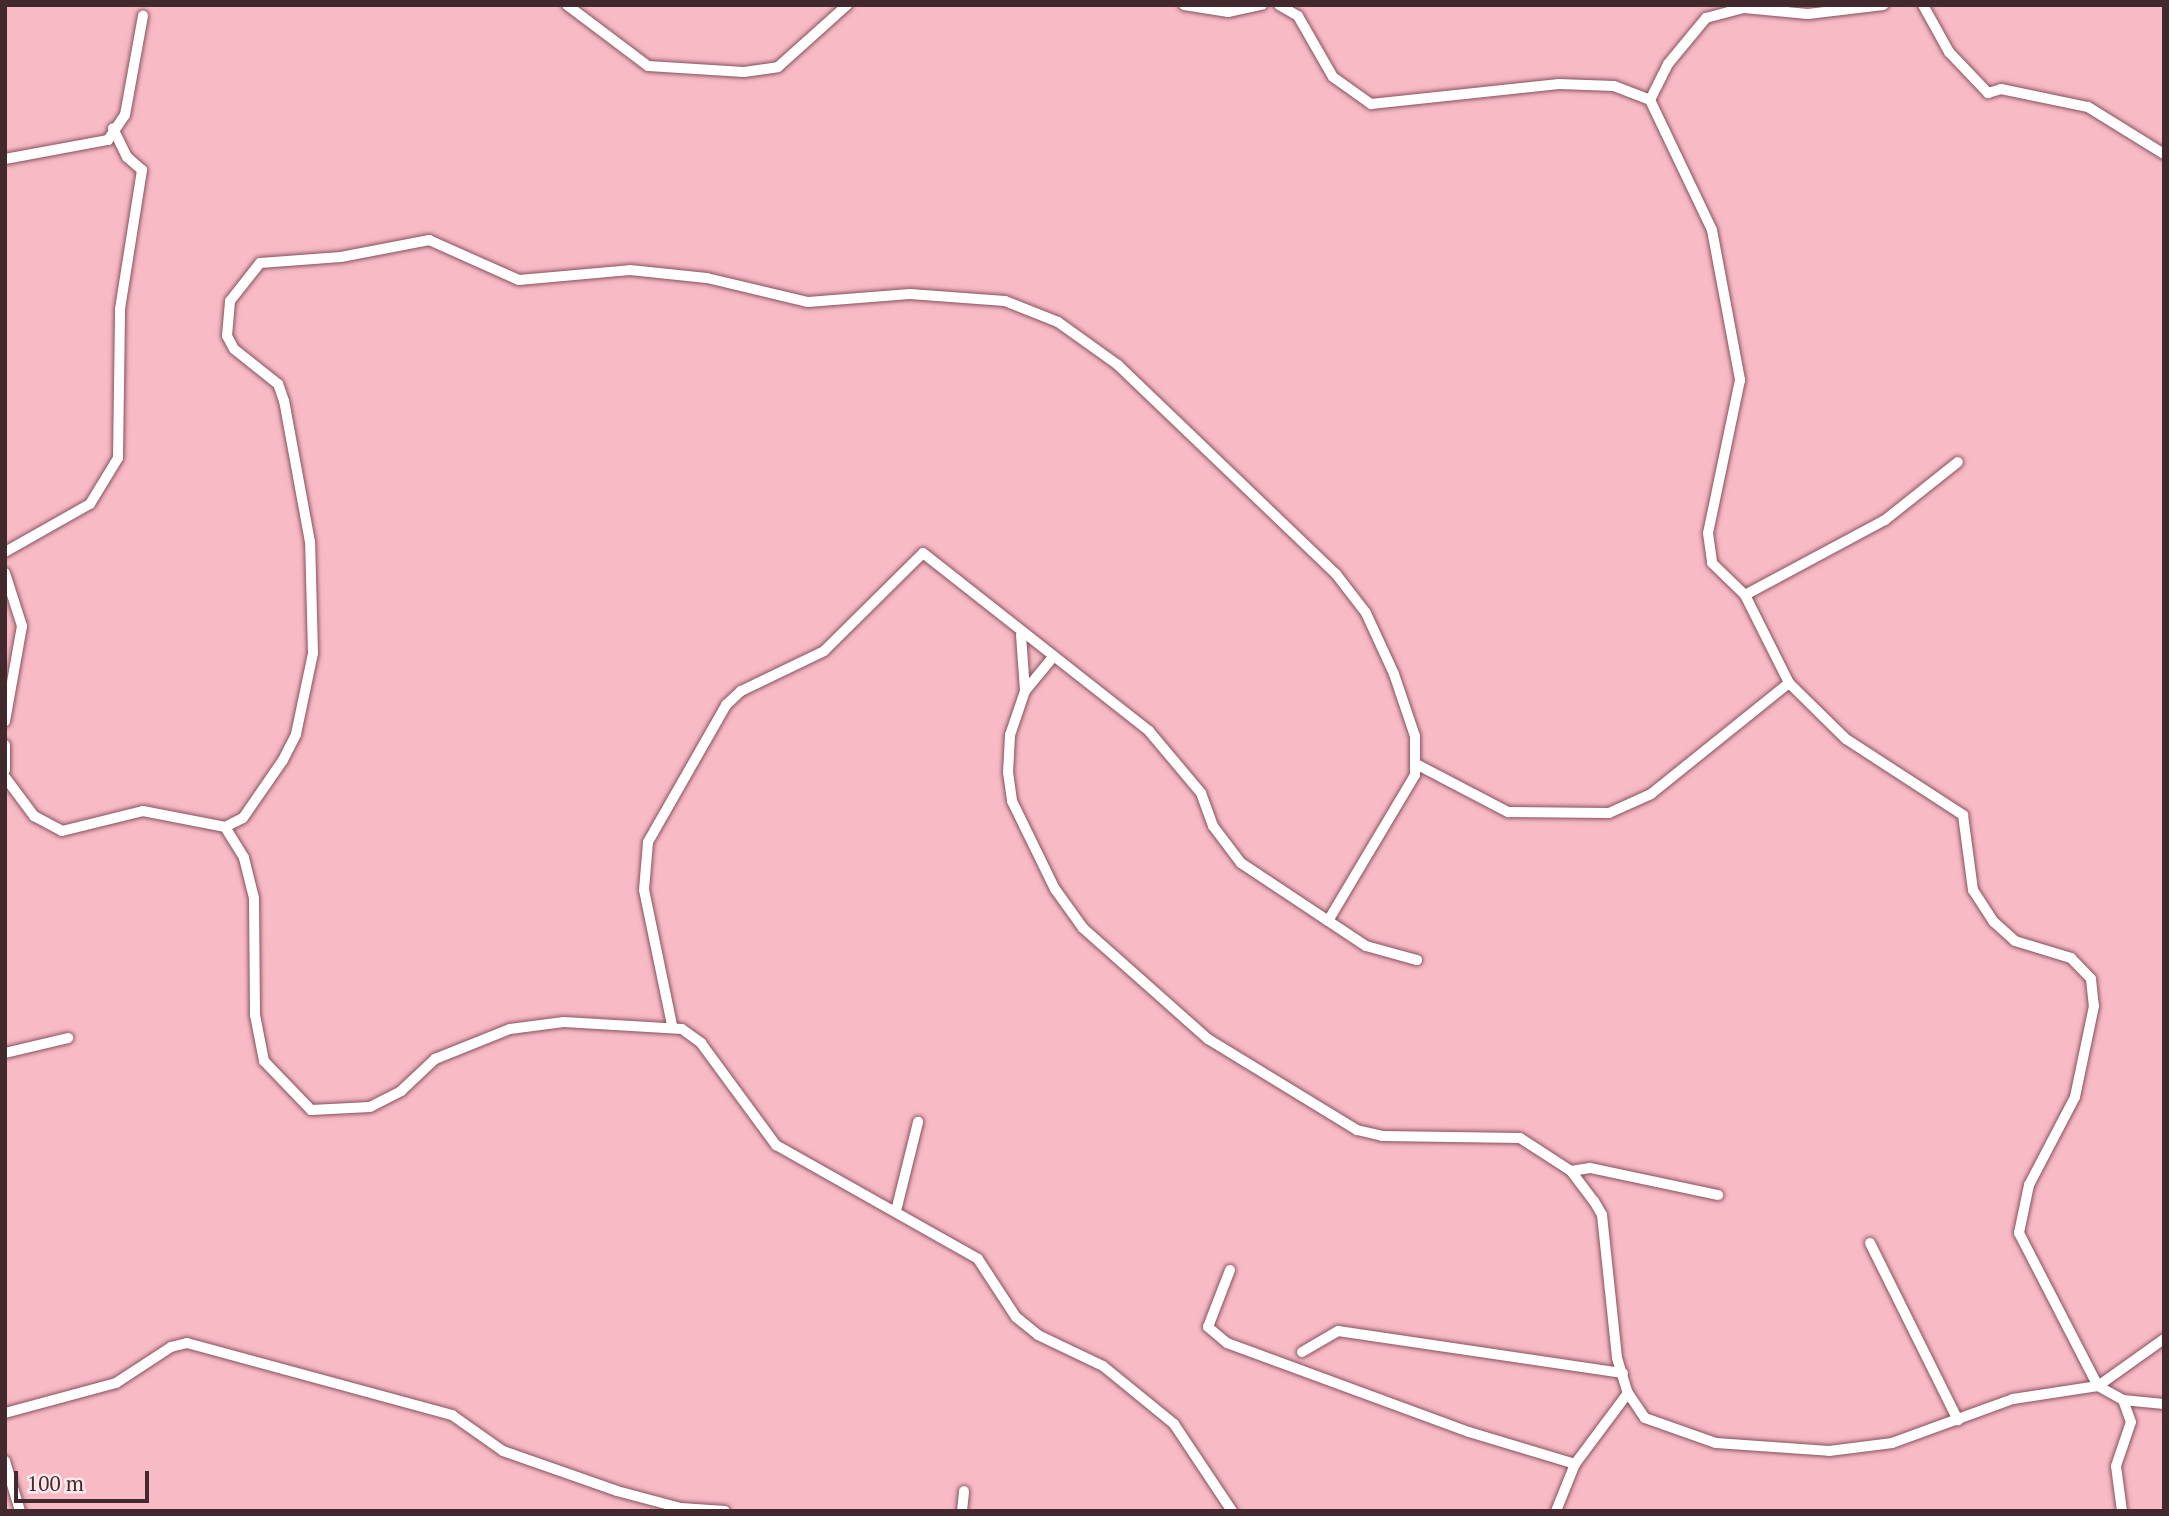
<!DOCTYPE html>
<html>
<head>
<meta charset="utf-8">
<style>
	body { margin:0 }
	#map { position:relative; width:2169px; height:1516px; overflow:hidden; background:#f8bac5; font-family:"PT Serif",serif }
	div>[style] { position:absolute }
	.roads { filter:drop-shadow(0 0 2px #87525d) drop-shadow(0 0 2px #87525d) }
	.minor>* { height:10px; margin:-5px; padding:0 5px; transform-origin:5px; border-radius:5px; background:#fff }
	span { translate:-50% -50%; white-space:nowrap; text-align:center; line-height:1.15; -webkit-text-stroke:7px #fce8eb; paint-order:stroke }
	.frame { position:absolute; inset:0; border:7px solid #41292d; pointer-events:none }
	.scale { position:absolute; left:14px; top:1471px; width:135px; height:32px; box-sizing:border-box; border:4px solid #41292d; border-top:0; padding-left:9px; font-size:21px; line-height:24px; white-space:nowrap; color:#41292d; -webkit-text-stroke:5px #fce8eb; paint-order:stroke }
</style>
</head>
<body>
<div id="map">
	<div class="roads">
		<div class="minor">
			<i style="left:567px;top:5px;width:101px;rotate:37deg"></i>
			<i style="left:648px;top:66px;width:96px;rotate:3.6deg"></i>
			<i style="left:744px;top:72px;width:34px;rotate:-8deg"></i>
			<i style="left:778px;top:67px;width:93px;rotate:-41.9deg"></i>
			<i style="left:1184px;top:5px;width:45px;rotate:9deg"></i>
			<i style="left:1228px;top:12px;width:35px;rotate:-12deg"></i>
			<i style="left:1279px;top:5px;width:22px;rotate:30deg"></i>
			<i style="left:1298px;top:16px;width:70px;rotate:60.2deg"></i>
			<i style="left:1333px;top:77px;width:47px;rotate:35.4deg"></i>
			<i style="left:1371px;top:104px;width:189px;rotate:-6.1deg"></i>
			<i style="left:1559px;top:84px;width:55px;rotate:2.1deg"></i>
			<i style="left:1614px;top:86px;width:39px;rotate:21deg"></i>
			<i style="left:1650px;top:100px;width:144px;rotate:64.5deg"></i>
			<i style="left:1712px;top:230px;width:153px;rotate:79.4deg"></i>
			<i style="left:1740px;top:380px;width:156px;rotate:101.8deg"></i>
			<i style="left:1708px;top:533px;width:30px;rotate:82deg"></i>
			<i style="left:1712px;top:563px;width:46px;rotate:44.1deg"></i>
			<i style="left:1745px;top:595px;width:98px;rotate:63.4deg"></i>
			<i style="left:1789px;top:683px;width:80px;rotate:44.5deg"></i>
			<i style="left:1846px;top:739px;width:140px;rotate:33deg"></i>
			<i style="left:1963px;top:815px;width:76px;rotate:82.4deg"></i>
			<i style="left:1973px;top:890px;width:38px;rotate:57deg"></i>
			<i style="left:1994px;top:922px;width:28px;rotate:42deg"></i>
			<i style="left:2015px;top:941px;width:59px;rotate:16.9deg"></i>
			<i style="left:2071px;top:958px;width:29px;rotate:46deg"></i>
			<i style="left:2091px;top:979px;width:27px;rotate:84deg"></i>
			<i style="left:2094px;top:1006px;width:93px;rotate:101.8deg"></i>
			<i style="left:2075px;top:1097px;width:99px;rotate:117.6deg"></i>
			<i style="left:2029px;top:1185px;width:49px;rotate:101.8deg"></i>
			<i style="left:2019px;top:1233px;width:172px;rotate:62.7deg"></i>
			<i style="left:2098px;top:1386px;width:29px;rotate:29deg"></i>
			<i style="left:2123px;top:1400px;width:41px;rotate:5.6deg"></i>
			<i style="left:1923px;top:5px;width:54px;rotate:61deg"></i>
			<i style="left:1949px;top:52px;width:57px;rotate:46.4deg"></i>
			<i style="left:1988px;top:93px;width:14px;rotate:-17deg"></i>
			<i style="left:2001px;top:89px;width:89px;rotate:11.7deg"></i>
			<i style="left:2088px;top:107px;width:89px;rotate:31.7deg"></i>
			<i style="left:1650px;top:100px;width:40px;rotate:-63.4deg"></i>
			<i style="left:1668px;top:64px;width:60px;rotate:-50.4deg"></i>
			<i style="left:1706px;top:18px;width:39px;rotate:-15deg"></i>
			<i style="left:1744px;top:8px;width:64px;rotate:5.4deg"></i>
			<i style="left:1808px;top:14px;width:76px;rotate:-6.8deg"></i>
			<i style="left:5px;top:159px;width:105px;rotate:-10.5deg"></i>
			<i style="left:108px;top:140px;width:30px;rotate:-56deg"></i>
			<i style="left:125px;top:115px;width:101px;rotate:-79.7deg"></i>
			<i style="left:5px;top:552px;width:98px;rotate:-29.5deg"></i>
			<i style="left:90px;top:504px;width:54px;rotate:-58.7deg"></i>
			<i style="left:118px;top:458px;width:149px;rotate:-89.2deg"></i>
			<i style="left:120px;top:309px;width:141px;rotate:-81deg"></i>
			<i style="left:142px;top:170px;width:20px;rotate:-139deg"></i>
			<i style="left:127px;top:157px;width:32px;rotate:-116deg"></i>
			<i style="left:5px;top:573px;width:56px;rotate:72.2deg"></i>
			<i style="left:22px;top:626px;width:97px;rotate:100.1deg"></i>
			<i style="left:1745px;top:595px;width:159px;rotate:-28.2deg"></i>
			<i style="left:1885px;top:520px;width:93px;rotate:-38.5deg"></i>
			<i style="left:1021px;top:635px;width:56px;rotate:85.9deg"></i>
			<i style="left:1053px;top:657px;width:44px;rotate:129.5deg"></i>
			<i style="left:1025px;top:691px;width:46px;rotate:108.8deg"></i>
			<i style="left:1010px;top:735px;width:37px;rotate:93deg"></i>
			<i style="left:1008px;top:772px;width:29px;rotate:82deg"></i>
			<i style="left:1012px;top:801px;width:98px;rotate:64deg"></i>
			<i style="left:1055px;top:889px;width:48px;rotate:54.3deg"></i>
			<i style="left:1083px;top:928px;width:167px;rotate:41.6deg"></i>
			<i style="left:1208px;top:1039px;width:175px;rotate:31.4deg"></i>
			<i style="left:1357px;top:1130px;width:26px;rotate:13deg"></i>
			<i style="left:1382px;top:1136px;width:138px;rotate:0.8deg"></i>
			<i style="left:1520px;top:1138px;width:61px;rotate:32.9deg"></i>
			<i style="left:1571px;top:1171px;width:38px;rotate:53deg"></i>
			<i style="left:1594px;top:1201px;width:16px;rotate:60deg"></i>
			<i style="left:1602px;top:1215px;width:144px;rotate:84deg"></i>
			<i style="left:1617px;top:1358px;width:37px;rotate:73deg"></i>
			<i style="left:1628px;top:1393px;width:89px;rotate:126.7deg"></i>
			<i style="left:1575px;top:1464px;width:51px;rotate:112deg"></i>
			<i style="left:5px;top:745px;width:25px;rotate:90deg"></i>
			<i style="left:1418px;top:765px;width:102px;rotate:27.6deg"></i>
			<i style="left:1508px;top:812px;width:101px;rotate:0.6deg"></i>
			<i style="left:1609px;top:813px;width:46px;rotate:-24.3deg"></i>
			<i style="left:1651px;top:794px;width:177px;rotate:-38.8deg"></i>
			<i style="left:5px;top:777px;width:49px;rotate:53.4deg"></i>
			<i style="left:34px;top:816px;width:32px;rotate:28deg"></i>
			<i style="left:62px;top:831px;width:83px;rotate:-13.9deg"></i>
			<i style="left:143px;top:811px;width:84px;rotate:11deg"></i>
			<i style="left:225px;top:827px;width:36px;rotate:58deg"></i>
			<i style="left:244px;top:858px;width:41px;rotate:76deg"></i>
			<i style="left:254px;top:898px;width:117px;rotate:89.5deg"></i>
			<i style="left:255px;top:1015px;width:47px;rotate:78.9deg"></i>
			<i style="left:264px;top:1061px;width:68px;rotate:46.2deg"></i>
			<i style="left:311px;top:1110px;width:59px;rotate:-2.9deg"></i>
			<i style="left:370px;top:1107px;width:35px;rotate:-27deg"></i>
			<i style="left:401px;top:1091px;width:47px;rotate:-43.3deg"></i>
			<i style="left:435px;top:1059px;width:81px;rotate:-21.8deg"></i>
			<i style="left:510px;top:1029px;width:54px;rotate:-7.4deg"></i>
			<i style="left:564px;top:1022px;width:118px;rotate:3.4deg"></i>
			<i style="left:682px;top:1029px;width:24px;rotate:36deg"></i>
			<i style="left:701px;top:1043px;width:127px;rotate:53.7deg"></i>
			<i style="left:776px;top:1145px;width:232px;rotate:29.4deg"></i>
			<i style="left:978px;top:1259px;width:69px;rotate:56.8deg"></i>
			<i style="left:1016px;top:1317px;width:28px;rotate:39deg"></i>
			<i style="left:1038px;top:1335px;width:72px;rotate:25.5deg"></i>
			<i style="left:1103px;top:1366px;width:92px;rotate:39.2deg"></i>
			<i style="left:1174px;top:1424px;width:105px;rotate:56.3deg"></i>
			<i style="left:225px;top:827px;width:20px;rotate:-27deg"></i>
			<i style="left:243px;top:818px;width:70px;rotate:-55.4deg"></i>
			<i style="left:283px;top:760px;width:29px;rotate:-63deg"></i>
			<i style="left:296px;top:734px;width:83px;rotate:-78.1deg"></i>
			<i style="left:313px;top:653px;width:111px;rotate:-91.5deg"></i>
			<i style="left:310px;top:542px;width:143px;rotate:-100.4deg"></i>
			<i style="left:284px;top:401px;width:18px;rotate:-109deg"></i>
			<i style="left:278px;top:384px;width:56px;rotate:-141.5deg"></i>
			<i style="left:234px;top:349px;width:15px;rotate:-118deg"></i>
			<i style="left:227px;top:336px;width:35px;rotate:-85deg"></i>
			<i style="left:230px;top:301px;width:48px;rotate:-51.7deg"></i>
			<i style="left:260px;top:263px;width:81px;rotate:-4.2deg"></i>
			<i style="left:341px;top:257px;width:90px;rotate:-10.9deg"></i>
			<i style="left:429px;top:240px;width:98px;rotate:24deg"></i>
			<i style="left:519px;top:280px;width:111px;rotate:-5.1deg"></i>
			<i style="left:630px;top:270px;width:77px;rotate:5.9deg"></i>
			<i style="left:707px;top:278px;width:104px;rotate:13.4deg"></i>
			<i style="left:808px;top:302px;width:102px;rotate:-4.5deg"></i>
			<i style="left:910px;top:294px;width:95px;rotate:4.2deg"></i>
			<i style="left:1005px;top:301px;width:57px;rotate:21.6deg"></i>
			<i style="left:1058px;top:322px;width:74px;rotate:35.6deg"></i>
			<i style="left:1118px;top:365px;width:302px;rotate:43.8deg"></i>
			<i style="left:1336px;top:574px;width:49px;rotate:52.4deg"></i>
			<i style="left:1366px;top:613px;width:67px;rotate:65.3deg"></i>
			<i style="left:1394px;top:674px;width:65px;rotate:71.3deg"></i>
			<i style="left:1415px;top:736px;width:39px;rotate:90deg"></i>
			<i style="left:1415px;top:775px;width:170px;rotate:120.8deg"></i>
			<i style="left:672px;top:1025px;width:138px;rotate:-101.7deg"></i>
			<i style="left:644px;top:890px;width:48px;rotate:-85.2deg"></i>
			<i style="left:648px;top:842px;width:158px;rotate:-60.3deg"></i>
			<i style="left:726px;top:705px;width:21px;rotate:-43deg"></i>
			<i style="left:741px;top:691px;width:92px;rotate:-25.7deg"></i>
			<i style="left:824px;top:651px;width:139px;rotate:-44.7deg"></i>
			<i style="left:923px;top:553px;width:288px;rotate:38.2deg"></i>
			<i style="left:1149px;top:731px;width:81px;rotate:50deg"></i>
			<i style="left:1201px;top:793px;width:35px;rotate:70deg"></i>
			<i style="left:1213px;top:826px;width:46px;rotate:52.9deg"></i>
			<i style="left:1241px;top:863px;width:150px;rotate:33.6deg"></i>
			<i style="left:1366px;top:946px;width:53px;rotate:15.4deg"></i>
			<i style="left:5px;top:1053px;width:65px;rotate:-13.4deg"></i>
			<i style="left:1571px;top:1171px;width:19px;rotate:-9deg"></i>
			<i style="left:1590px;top:1168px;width:131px;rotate:11.9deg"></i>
			<i style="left:896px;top:1211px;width:92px;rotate:-76.1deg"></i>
			<i style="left:1870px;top:1243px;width:198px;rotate:63.6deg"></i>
			<i style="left:1230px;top:1270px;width:61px;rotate:111.1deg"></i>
			<i style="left:1208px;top:1327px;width:25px;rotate:40deg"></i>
			<i style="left:1227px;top:1343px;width:258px;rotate:20.2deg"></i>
			<i style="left:1469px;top:1432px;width:111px;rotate:16.8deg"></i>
			<i style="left:1302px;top:1352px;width:42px;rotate:-30.3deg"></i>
			<i style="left:1338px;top:1331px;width:288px;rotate:8.4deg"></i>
			<i style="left:1628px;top:1393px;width:30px;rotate:56deg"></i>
			<i style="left:1645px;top:1418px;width:75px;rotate:19.4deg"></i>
			<i style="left:1716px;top:1443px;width:113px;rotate:4deg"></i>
			<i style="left:1829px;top:1451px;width:64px;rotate:-7.2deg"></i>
			<i style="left:1892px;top:1443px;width:129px;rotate:-20deg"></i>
			<i style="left:2013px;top:1399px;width:86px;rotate:-8.7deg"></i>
			<i style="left:2098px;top:1386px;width:81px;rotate:-35.5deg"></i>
			<i style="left:5px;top:1413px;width:115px;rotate:-15.1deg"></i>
			<i style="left:116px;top:1383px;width:66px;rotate:-33.2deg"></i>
			<i style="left:171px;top:1347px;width:16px;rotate:-14deg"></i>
			<i style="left:187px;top:1343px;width:275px;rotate:15.2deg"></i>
			<i style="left:452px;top:1415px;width:62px;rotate:35.2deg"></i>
			<i style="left:503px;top:1451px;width:121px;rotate:19.3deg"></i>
			<i style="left:617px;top:1491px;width:66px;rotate:14.9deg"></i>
			<i style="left:681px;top:1508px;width:44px;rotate:3.9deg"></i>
			<i style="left:5px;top:1461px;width:52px;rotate:73.3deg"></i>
			<i style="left:962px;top:1511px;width:20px;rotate:-84deg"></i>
			<i style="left:2122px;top:1511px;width:45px;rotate:-97.6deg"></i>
			<i style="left:2116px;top:1466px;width:46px;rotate:-71.2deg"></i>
			<i style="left:2131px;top:1422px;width:23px;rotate:-110deg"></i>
		</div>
	</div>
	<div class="frame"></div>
	<div class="scale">100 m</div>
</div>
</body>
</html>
